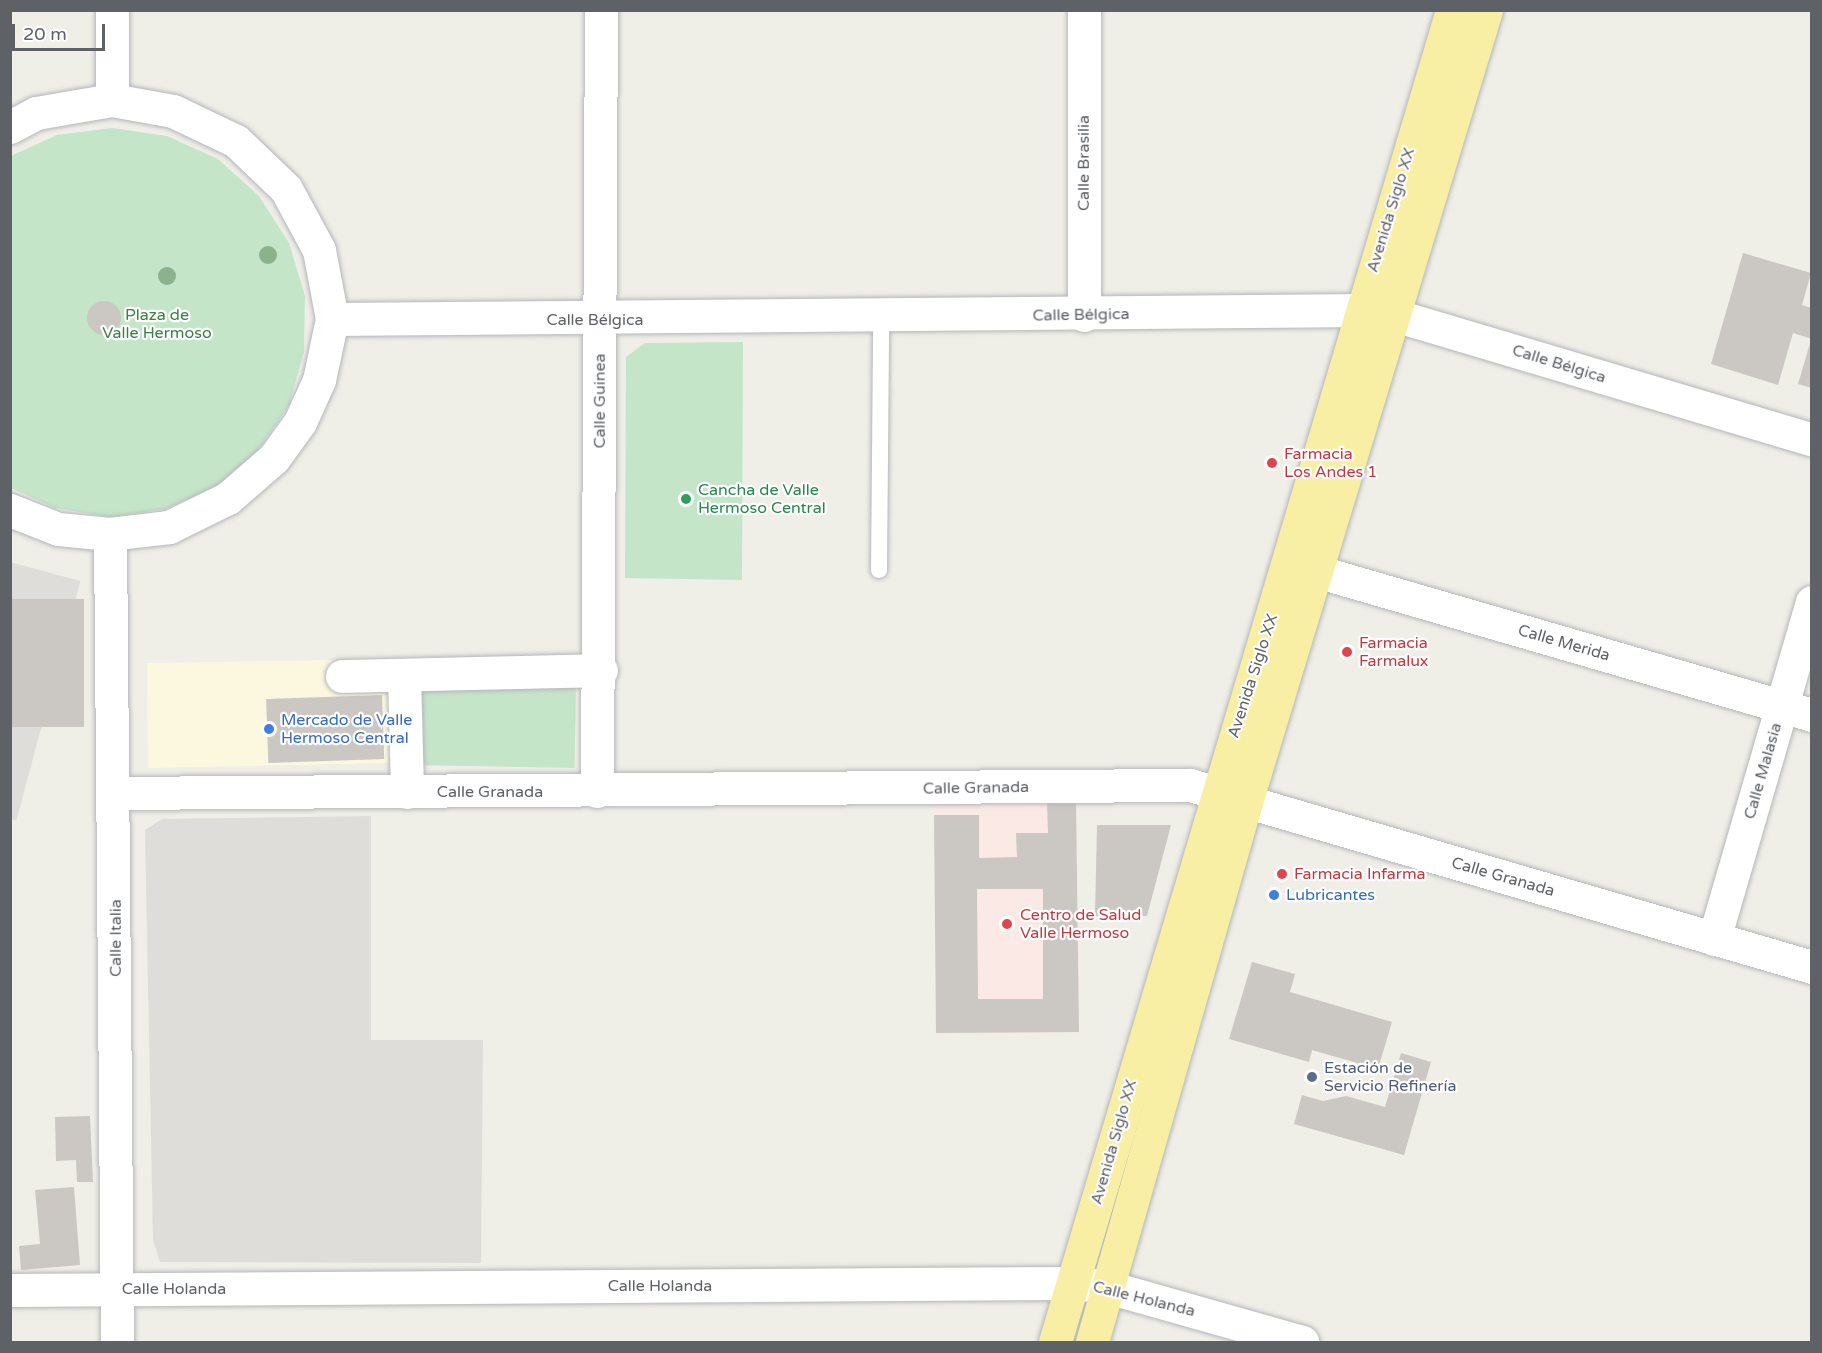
<!DOCTYPE html>
<html>
<head>
<meta charset="utf-8">
<style>
	body { margin:0 }
	#map { position:relative; width:1822px; height:1353px; overflow:hidden; background:#efeee7; font-family:"Varela Round",sans-serif }
	div>[style] { position:absolute }
	.commercial>* { inset:0; background:#fcf8df }
	.industrial>* { inset:0; background:#deddd9; transform-origin:0 0 }
	.medical>* { inset:0; background:#fae9e5; transform-origin:0 0 }
	.green>* { inset:0; background:#c5e5c8; transform-origin:0 0 }
	.building>* { inset:0; background:#cbc8c4; transform-origin:0 0 }
	.round { border-radius:50% }
	.roads { filter:drop-shadow(0 0 2px #b4b6ba) drop-shadow(0 0 2px #b4b6ba) }
	.service>* { height:16px; margin:-8px; padding:0 8px; transform-origin:8px; border-radius:8px; background:#fff }
	.minor>* { height:33px; margin:-16.5px; padding:0 16.5px; transform-origin:16.5px; border-radius:16.5px; background:#fff }
	.trunk>* { height:33px; margin:-16.5px; padding:0 16.5px; transform-origin:16.5px; border-radius:16.5px; background:#f8eea4 }
	.trees>* { width:18px; height:18px; margin:-9px; border-radius:50%; background:#8bb28d }
	.dots>* { width:16px; height:16px; translate:-50% -50%; box-sizing:border-box; border:3px solid #fff; border-radius:50% }
	span { translate:-50% -50%; white-space:nowrap; text-align:center; line-height:1.15; -webkit-text-stroke:4.5px #fff; paint-order:stroke }
	.street-label { font-size:16px; color:#5e6166 }
	.park-label { font-size:16px; color:#3a8143 }
	.health-label { font-size:16px; color:#be3a42 }
	.left { translate:0 -50%; text-align:left }
	.leisure-label { font-size:16px; color:#27864d }
	.shop-label { font-size:16px; color:#366cbe }
	.service-label { font-size:16px; color:#4e5e75 }
	.frame { position:absolute; inset:0; border:12px solid #5e6166; pointer-events:none }
	.scale { position:absolute; left:12px; top:24px; width:93px; height:27px; box-sizing:border-box; border:3px solid #5e6166; border-top:0; padding-left:8px; font-size:18px; line-height:21px; white-space:nowrap; color:#5e6166; -webkit-text-stroke:4px #fff; paint-order:stroke }
</style>
</head>
<body>
<div id="map">
	<div class="commercial">
		<i style="clip-path:polygon(333px 660px,334px 694px,391px 693px,392px 763px,148px 768px,147px 663px)"></i>
	</div>
	<div class="industrial">
		<i style="left:10px;top:562px;width:73px;height:248px;rotate:15deg"></i>
		<i style="clip-path:polygon(371px 816px,371px 1040px,483px 1040px,481px 1263px,160px 1262px,153px 1240px,145px 830px,162px 819px)"></i>
	</div>
	<div class="medical">
		<i style="left:1076px;top:802px;width:230px;height:142px;rotate:89deg"></i>
	</div>
	<div class="green">
		<i style="clip-path:polygon(112px 128px,167px 136px,218px 159px,259px 196px,289px 243px,305px 296px,304px 352px,289px 405px,258px 451px,216px 487px,165px 509px,110px 517px,55px 508px,11px 488px,11px 156px,57px 135px)"></i>
		<i style="clip-path:polygon(743px 342px,742px 580px,625px 578px,626px 357px,645px 343px)"></i>
		<i style="left:576px;top:684px;width:84px;height:156px;rotate:91deg"></i>
	</div>
	<div class="building">
		<i style="clip-path:polygon(1743px 253px,1811px 273px,1802px 305px,1812px 308px,1812px 339px,1793px 333px,1778px 385px,1711px 364px)"></i>
		<i class="round" style="left:87px;top:301px;width:34px;height:34px"></i>
		<i style="clip-path:polygon(1811px 340px,1812px 340px,1812px 388px,1798px 384px)"></i>
		<i style="left:10px;top:599px;width:74px;height:128px"></i>
		<i style="left:382px;top:695px;width:64px;height:116px;rotate:88deg"></i>
		<i style="clip-path:polygon(evenodd,1047px 802px,1076px 802px,1079px 1032px,936px 1033px,934px 815px,979px 815px,979px 858px,1017px 857px,1016px 833px,1048px 833px,1047px 802px,977px 889px,1043px 889px,1043px 999px,978px 999px,977px 889px)"></i>
		<i style="clip-path:polygon(1097px 825px,1171px 825px,1147px 916px,1095px 916px)"></i>
		<i style="clip-path:polygon(1252px 962px,1295px 974px,1290px 992px,1392px 1022px,1378px 1069px,1312px 1050px,1309px 1062px,1229px 1039px)"></i>
		<i style="clip-path:polygon(1401px 1053px,1431px 1062px,1404px 1155px,1294px 1124px,1302px 1095px,1323px 1101px,1346px 1096px,1385px 1107px)"></i>
		<i style="clip-path:polygon(90px 1116px,93px 1182px,77px 1182px,76px 1160px,56px 1161px,55px 1117px)"></i>
		<i style="clip-path:polygon(74px 1187px,80px 1265px,21px 1270px,19px 1246px,40px 1244px,35px 1190px)"></i>
	</div>
	<div class="roads">
		<div class="service">
			<i style="left:879px;top:570px;width:253px;rotate:-89.5deg"></i>
		</div>
		<div class="minor">
			<i style="left:112px;top:100px;width:90px;rotate:-90deg"></i>
			<i style="left:10px;top:127px;width:30px;rotate:-28deg"></i>
			<i style="left:36px;top:113px;width:77px;rotate:-9.7deg"></i>
			<i style="left:112px;top:100px;width:62px;rotate:10.2deg"></i>
			<i style="left:173px;top:111px;width:70px;rotate:25.5deg"></i>
			<i style="left:236px;top:141px;width:69px;rotate:43.8deg"></i>
			<i style="left:286px;top:189px;width:69px;rotate:61.6deg"></i>
			<i style="left:319px;top:250px;width:70px;rotate:79.3deg"></i>
			<i style="left:332px;top:319px;width:62px;rotate:102deg"></i>
			<i style="left:319px;top:380px;width:46px;rotate:114.3deg"></i>
			<i style="left:300px;top:422px;width:44px;rotate:125.8deg"></i>
			<i style="left:274px;top:458px;width:61px;rotate:139deg"></i>
			<i style="left:228px;top:498px;width:66px;rotate:153.8deg"></i>
			<i style="left:169px;top:527px;width:59px;rotate:173.2deg"></i>
			<i style="left:110px;top:534px;width:52px;rotate:-174.5deg"></i>
			<i style="left:58px;top:529px;width:52px;rotate:-158.4deg"></i>
			<i style="left:1084px;top:315px;width:305px;rotate:-90deg"></i>
			<i style="left:332px;top:319px;width:1028px;rotate:-0.5deg"></i>
			<i style="left:1360px;top:310px;width:34px;rotate:8deg"></i>
			<i style="left:1394px;top:315px;width:436px;rotate:16.6deg"></i>
			<i style="left:110px;top:534px;width:808px;rotate:89.5deg"></i>
			<i style="left:1316px;top:571px;width:516px;rotate:16.19deg"></i>
			<i style="left:404px;top:675px;width:117px;rotate:88.5deg"></i>
			<i style="left:342px;top:676px;width:259px;rotate:-1.3deg"></i>
			<i style="left:597px;top:791px;width:781px;rotate:-89.71deg"></i>
			<i style="left:115px;top:793px;width:1075px;rotate:-0.43deg"></i>
			<i style="left:1190px;top:785px;width:648px;rotate:16.31deg"></i>
			<i style="left:1714px;top:939px;width:351px;rotate:-73.8deg"></i>
			<i style="left:10px;top:1290px;width:1062px;rotate:-0.38deg"></i>
			<i style="left:1072px;top:1283px;width:36px;rotate:6deg"></i>
			<i style="left:1108px;top:1287px;width:202px;rotate:15.8deg"></i>
		</div>
		<div class="trunk">
			<i style="left:1055px;top:1342px;width:1390px;rotate:-73.4deg"></i>
			<i style="left:1092px;top:1342px;width:562px;rotate:-74.08deg"></i>
			<i style="left:1246px;top:802px;width:828px;rotate:-73.14deg"></i>
		</div>
	</div>
	<div class="trees">
		<i style="left:268px;top:255px"></i>
		<i style="left:167px;top:276px"></i>
	</div>
	<div class="dots">
		<i style="left:1272px;top:463px;background:#e0444e"></i>
		<i style="left:686px;top:499px;background:#2e9e5b"></i>
		<i style="left:1347px;top:652px;background:#e0444e"></i>
		<i style="left:269px;top:729px;background:#3f7fe0"></i>
		<i style="left:1282px;top:874px;background:#e0444e"></i>
		<i style="left:1274px;top:895px;background:#3f7fe0"></i>
		<i style="left:1007px;top:924px;background:#e0444e"></i>
		<i style="left:1312px;top:1077px;background:#5c6f8a"></i>
	</div>
	<div class="street-label">
		<span style="left:1084px;top:163px;rotate:-90deg">Calle Brasilia</span>
		<span style="left:1391px;top:210px;rotate:-73deg">Avenida Siglo XX</span>
		<span style="left:1081px;top:315px;rotate:-1deg">Calle Bélgica</span>
		<span style="left:595px;top:320px">Calle Bélgica</span>
		<span style="left:1559px;top:364px;rotate:17deg">Calle Bélgica</span>
		<span style="left:600px;top:401px;rotate:-90deg">Calle Guinea</span>
		<span style="left:1564px;top:643px;rotate:16deg">Calle Merida</span>
		<span style="left:1253px;top:676px;rotate:-72deg">Avenida Siglo XX</span>
		<span style="left:1763px;top:771px;rotate:-74deg">Calle Malasia</span>
		<span style="left:976px;top:788px;rotate:-1deg">Calle Granada</span>
		<span style="left:490px;top:792px">Calle Granada</span>
		<span style="left:1503px;top:877px;rotate:16deg">Calle Granada</span>
		<span style="left:116px;top:938px;rotate:-90deg">Calle Italia</span>
		<span style="left:1114px;top:1142px;rotate:-74deg">Avenida Siglo XX</span>
		<span style="left:660px;top:1286px">Calle Holanda</span>
		<span style="left:174px;top:1289px">Calle Holanda</span>
		<span style="left:1144px;top:1299px;rotate:14deg">Calle Holanda</span>
	</div>
	<div class="park-label">
		<span style="left:157px;top:324px">Plaza de<br>Valle Hermoso</span>
	</div>
	<div class="health-label">
		<span class="left" style="left:1284px;top:463px">Farmacia<br>Los Andes 1</span>
		<span class="left" style="left:1359px;top:652px">Farmacia<br>Farmalux</span>
		<span class="left" style="left:1294px;top:874px">Farmacia Infarma</span>
		<span class="left" style="left:1020px;top:924px">Centro de Salud<br>Valle Hermoso</span>
	</div>
	<div class="leisure-label">
		<span class="left" style="left:698px;top:499px">Cancha de Valle<br>Hermoso Central</span>
	</div>
	<div class="shop-label">
		<span class="left" style="left:281px;top:729px">Mercado de Valle<br>Hermoso Central</span>
		<span class="left" style="left:1286px;top:895px">Lubricantes</span>
	</div>
	<div class="service-label">
		<span class="left" style="left:1324px;top:1077px">Estación de<br>Servicio Refinería</span>
	</div>
	<div class="frame"></div>
	<div class="scale">20 m</div>
</div>
</body>
</html>
